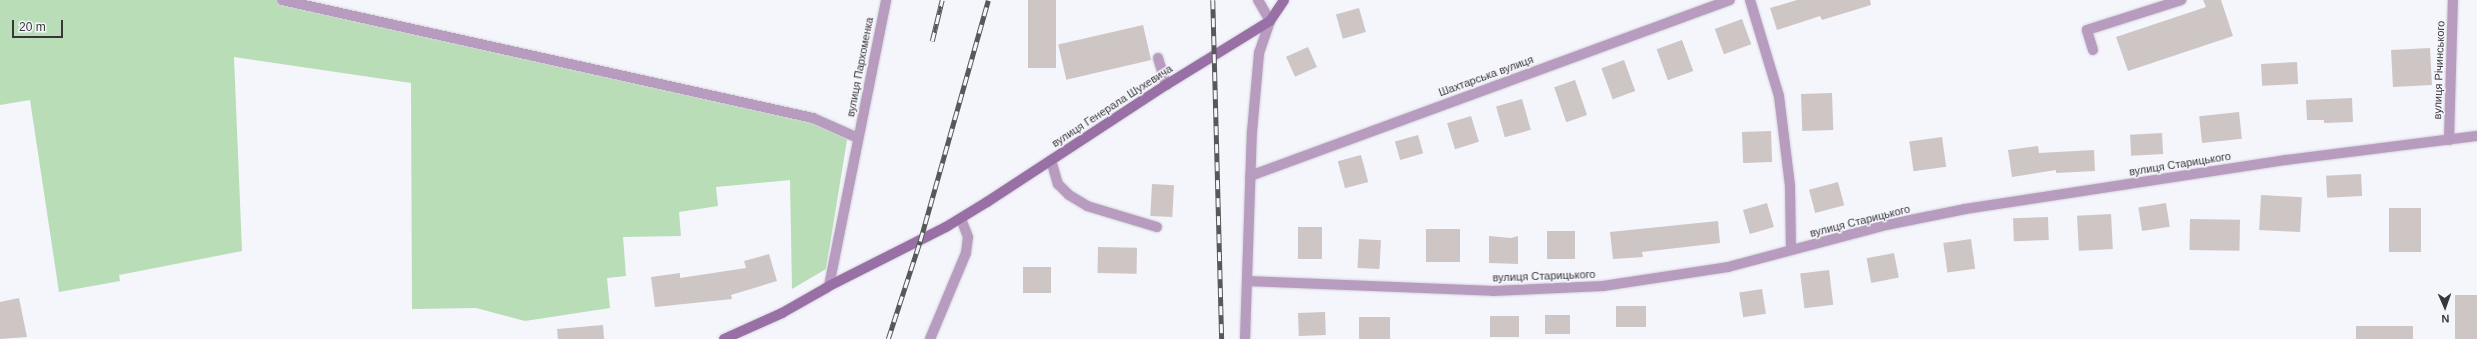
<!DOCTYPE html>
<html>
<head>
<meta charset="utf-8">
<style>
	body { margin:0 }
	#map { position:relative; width:2477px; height:339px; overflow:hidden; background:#f5f5fc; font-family:Arial,sans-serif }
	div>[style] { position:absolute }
	.green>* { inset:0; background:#b9ddb7 }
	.building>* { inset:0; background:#cec5c5; transform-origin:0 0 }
	.roads { filter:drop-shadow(0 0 1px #d3d3d9) drop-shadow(0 0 1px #d3d3d9) }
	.lane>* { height:10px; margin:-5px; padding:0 5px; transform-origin:5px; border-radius:5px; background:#b89cc0 }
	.street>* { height:10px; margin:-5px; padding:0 5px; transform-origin:5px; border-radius:5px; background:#b89cc0 }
	.secondary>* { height:10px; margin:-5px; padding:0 5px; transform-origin:5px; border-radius:5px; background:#9970a5 }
	.rail>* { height:4.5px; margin-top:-2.25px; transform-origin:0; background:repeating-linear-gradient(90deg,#f5f5fc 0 9px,#58575a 0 18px); box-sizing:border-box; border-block:1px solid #58575a }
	span { translate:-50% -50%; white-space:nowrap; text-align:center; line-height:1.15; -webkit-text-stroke:3px #f5f5fc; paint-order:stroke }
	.street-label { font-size:11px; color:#373639 }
	.north { position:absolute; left:2425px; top:287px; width:40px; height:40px; -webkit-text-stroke:3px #f5f5fc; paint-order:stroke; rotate:178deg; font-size:11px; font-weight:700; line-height:16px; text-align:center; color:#373639 }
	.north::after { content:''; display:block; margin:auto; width:14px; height:18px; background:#373639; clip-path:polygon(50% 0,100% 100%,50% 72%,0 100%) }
	.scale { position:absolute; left:12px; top:20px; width:51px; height:18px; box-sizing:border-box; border:2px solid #373639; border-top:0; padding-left:5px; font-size:12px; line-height:14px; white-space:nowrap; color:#373639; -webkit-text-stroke:3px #f5f5fc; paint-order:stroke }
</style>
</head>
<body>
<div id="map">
	<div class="green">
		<i style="clip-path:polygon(0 0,282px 0,813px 118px,848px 134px,826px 269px,792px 289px,790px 180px,716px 187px,718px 206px,679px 212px,681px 236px,623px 237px,626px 276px,607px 278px,610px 308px,525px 321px,476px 308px,412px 309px,411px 83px,234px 57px,242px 251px,119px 275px,120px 281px,59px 292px,30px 100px,0 105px)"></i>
	</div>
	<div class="building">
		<i style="left:1028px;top:0;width:28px;height:68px"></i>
		<i style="clip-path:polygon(1797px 0,1870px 0,1871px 5px,1822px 20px,1820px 16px,1777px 30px,1770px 8px)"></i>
		<i style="clip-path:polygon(2203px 0,2221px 0,2233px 36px,2128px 71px,2116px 37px,2206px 7px)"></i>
		<i style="left:1359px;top:8px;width:25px;height:24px;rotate:74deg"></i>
		<i style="left:1742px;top:19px;width:27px;height:29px;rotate:70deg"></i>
		<i style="left:1143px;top:25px;width:36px;height:87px;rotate:77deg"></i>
		<i style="left:1682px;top:40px;width:33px;height:27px;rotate:70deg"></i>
		<i style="left:1308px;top:47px;width:22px;height:24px;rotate:66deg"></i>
		<i style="left:2430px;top:48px;width:37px;height:39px;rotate:87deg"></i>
		<i style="left:1624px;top:60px;width:33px;height:24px;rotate:70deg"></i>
		<i style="left:2297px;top:62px;width:22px;height:36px;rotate:87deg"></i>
		<i style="left:1575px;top:80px;width:37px;height:22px;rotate:71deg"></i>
		<i style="left:1832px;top:93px;width:37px;height:31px;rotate:88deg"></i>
		<i style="clip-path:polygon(2352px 98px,2353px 122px,2324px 123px,2324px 120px,2307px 120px,2306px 100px)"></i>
		<i style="left:1522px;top:99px;width:32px;height:27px;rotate:74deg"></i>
		<i style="left:2239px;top:112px;width:27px;height:40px;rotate:84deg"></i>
		<i style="left:1471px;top:116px;width:27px;height:25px;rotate:73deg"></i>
		<i style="left:1771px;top:131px;width:31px;height:29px;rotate:88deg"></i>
		<i style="left:2162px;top:133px;width:21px;height:32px;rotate:87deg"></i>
		<i style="left:1418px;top:135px;width:19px;height:24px;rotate:74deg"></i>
		<i style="left:1942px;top:137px;width:30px;height:33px;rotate:82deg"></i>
		<i style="clip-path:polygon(2038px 146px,2039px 153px,2094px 150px,2095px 171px,2056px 173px,2056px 170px,2012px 177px,2008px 150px)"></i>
		<i style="left:1361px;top:155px;width:28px;height:24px;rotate:75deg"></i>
		<i style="left:2361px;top:174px;width:22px;height:35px;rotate:87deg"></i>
		<i style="left:1838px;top:182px;width:24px;height:30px;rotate:75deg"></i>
		<i style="left:1152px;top:184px;width:22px;height:32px;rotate:3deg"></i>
		<i style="left:2261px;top:195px;width:41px;height:35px;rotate:3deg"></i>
		<i style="left:1767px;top:203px;width:25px;height:25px;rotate:74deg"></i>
		<i style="left:2166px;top:203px;width:24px;height:28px;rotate:81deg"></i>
		<i style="left:2389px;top:208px;width:32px;height:44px"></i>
		<i style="left:2111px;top:214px;width:35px;height:34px;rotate:87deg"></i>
		<i style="left:2048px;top:217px;width:23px;height:35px;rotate:88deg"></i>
		<i style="left:2190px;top:219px;width:50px;height:31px;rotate:1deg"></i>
		<i style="clip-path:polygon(1718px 221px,1720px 243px,1642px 252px,1643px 257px,1613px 259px,1610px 232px)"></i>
		<i style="left:1298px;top:227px;width:24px;height:32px"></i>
		<i style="left:1460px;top:229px;width:33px;height:34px;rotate:90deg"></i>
		<i style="left:1547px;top:231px;width:28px;height:28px"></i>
		<i style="clip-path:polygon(1489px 236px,1511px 238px,1518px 236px,1518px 264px,1489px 263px)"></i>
		<i style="left:1359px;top:239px;width:22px;height:29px;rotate:3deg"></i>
		<i style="left:1971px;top:239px;width:30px;height:28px;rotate:82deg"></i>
		<i style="left:1098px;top:247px;width:39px;height:26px;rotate:1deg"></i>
		<i style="left:1894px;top:253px;width:25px;height:28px;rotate:79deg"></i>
		<i style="clip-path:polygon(769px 254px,777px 281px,731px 295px,732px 299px,655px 307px,651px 277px,680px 273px,680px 278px,746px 268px,744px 261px)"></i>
		<i style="left:1023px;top:267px;width:28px;height:26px"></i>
		<i style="left:1829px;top:270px;width:35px;height:29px;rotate:83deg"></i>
		<i style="left:1762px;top:289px;width:25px;height:23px;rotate:81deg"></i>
		<i style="left:2477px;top:295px;width:44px;height:22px;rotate:90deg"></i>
		<i style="clip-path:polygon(19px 298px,27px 337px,0 339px,0 302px)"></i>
		<i style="left:1646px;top:306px;width:21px;height:30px;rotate:90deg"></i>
		<i style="left:1325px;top:312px;width:23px;height:27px;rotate:88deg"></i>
		<i style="left:1570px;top:315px;width:19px;height:25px;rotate:90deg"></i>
		<i style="left:1490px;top:316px;width:29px;height:21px"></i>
		<i style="left:1359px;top:317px;width:31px;height:22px"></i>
		<i style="clip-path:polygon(603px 325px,604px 339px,558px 339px,557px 329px)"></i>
		<i style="left:2413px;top:326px;width:13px;height:57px;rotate:90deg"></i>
	</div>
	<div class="roads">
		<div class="lane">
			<i style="left:1258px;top:0;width:24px;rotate:60deg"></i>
			<i style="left:1750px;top:0;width:100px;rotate:73.2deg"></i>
			<i style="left:1779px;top:96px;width:91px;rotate:83deg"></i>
			<i style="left:1790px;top:186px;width:64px;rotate:89.1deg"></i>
			<i style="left:2093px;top:50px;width:21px;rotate:-107deg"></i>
			<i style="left:2087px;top:30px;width:99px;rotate:-17.7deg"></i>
			<i style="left:1158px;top:58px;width:28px;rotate:73deg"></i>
			<i style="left:1051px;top:160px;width:25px;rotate:74deg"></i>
			<i style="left:1058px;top:184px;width:16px;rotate:45deg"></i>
			<i style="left:1069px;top:195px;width:21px;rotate:31deg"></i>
			<i style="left:1087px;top:206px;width:73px;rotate:16.7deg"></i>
		</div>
		<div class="street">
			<i style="left:282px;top:0;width:544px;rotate:12.53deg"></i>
			<i style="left:813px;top:118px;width:49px;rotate:24deg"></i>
			<i style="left:2449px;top:140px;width:140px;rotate:-88.4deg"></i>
			<i style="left:1250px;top:176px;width:511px;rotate:-20.14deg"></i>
			<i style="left:1247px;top:281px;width:246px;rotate:2.3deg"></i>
			<i style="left:1493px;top:291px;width:110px;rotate:-2.6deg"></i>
			<i style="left:1603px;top:286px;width:126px;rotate:-8.6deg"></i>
			<i style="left:1728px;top:267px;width:163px;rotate:-14.9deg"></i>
			<i style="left:1886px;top:225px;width:81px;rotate:-11.4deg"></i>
			<i style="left:1965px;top:209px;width:325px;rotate:-8.7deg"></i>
			<i style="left:2286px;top:160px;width:193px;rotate:-7.2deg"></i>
			<i style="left:826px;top:288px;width:4px;rotate:-34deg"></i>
			<i style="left:829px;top:286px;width:292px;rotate:-78.7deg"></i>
			<i style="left:930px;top:339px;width:93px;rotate:-67.3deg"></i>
			<i style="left:966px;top:253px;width:16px;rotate:-83deg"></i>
			<i style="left:968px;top:237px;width:19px;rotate:-111deg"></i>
			<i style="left:1245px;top:339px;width:207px;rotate:-88.1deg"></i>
			<i style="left:1252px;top:132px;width:79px;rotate:-84.9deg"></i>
			<i style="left:1259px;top:53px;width:34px;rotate:-71deg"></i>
		</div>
		<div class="secondary">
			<i style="left:829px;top:286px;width:131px;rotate:-26.8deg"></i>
			<i style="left:946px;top:227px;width:48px;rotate:-31.4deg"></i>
			<i style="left:987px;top:202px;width:214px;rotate:-33.2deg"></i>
			<i style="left:1166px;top:85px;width:122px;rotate:-31.6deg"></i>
			<i style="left:1270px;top:21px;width:25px;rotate:-56deg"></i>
			<i style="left:724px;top:339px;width:64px;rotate:-24.1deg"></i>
			<i style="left:782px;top:313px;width:51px;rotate:-29.6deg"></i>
		</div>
	</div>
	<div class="rail">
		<i style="left:1213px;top:0;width:339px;rotate:88.5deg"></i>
		<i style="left:932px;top:41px;width:42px;rotate:-76.3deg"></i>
		<i style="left:888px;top:339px;width:103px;rotate:-71.9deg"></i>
		<i style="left:920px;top:241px;width:250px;rotate:-74.2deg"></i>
	</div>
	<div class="street-label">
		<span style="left:860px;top:67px;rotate:-79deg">вулиця Пархоменка</span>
		<span style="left:2439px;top:70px;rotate:-88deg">вулиця Річинського</span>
		<span style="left:1486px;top:76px;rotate:-20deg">Шахтарська вулиця</span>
		<span style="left:1112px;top:106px;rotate:-33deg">вулиця Генерала Шухевича</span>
		<span style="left:2180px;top:164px;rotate:-9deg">вулиця Старицького</span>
		<span style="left:1860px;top:221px;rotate:-14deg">вулиця Старицького</span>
		<span style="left:1544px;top:276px;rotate:-2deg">вулиця Старицького</span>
	</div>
	<div class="north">N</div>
	<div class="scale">20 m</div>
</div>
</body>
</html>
